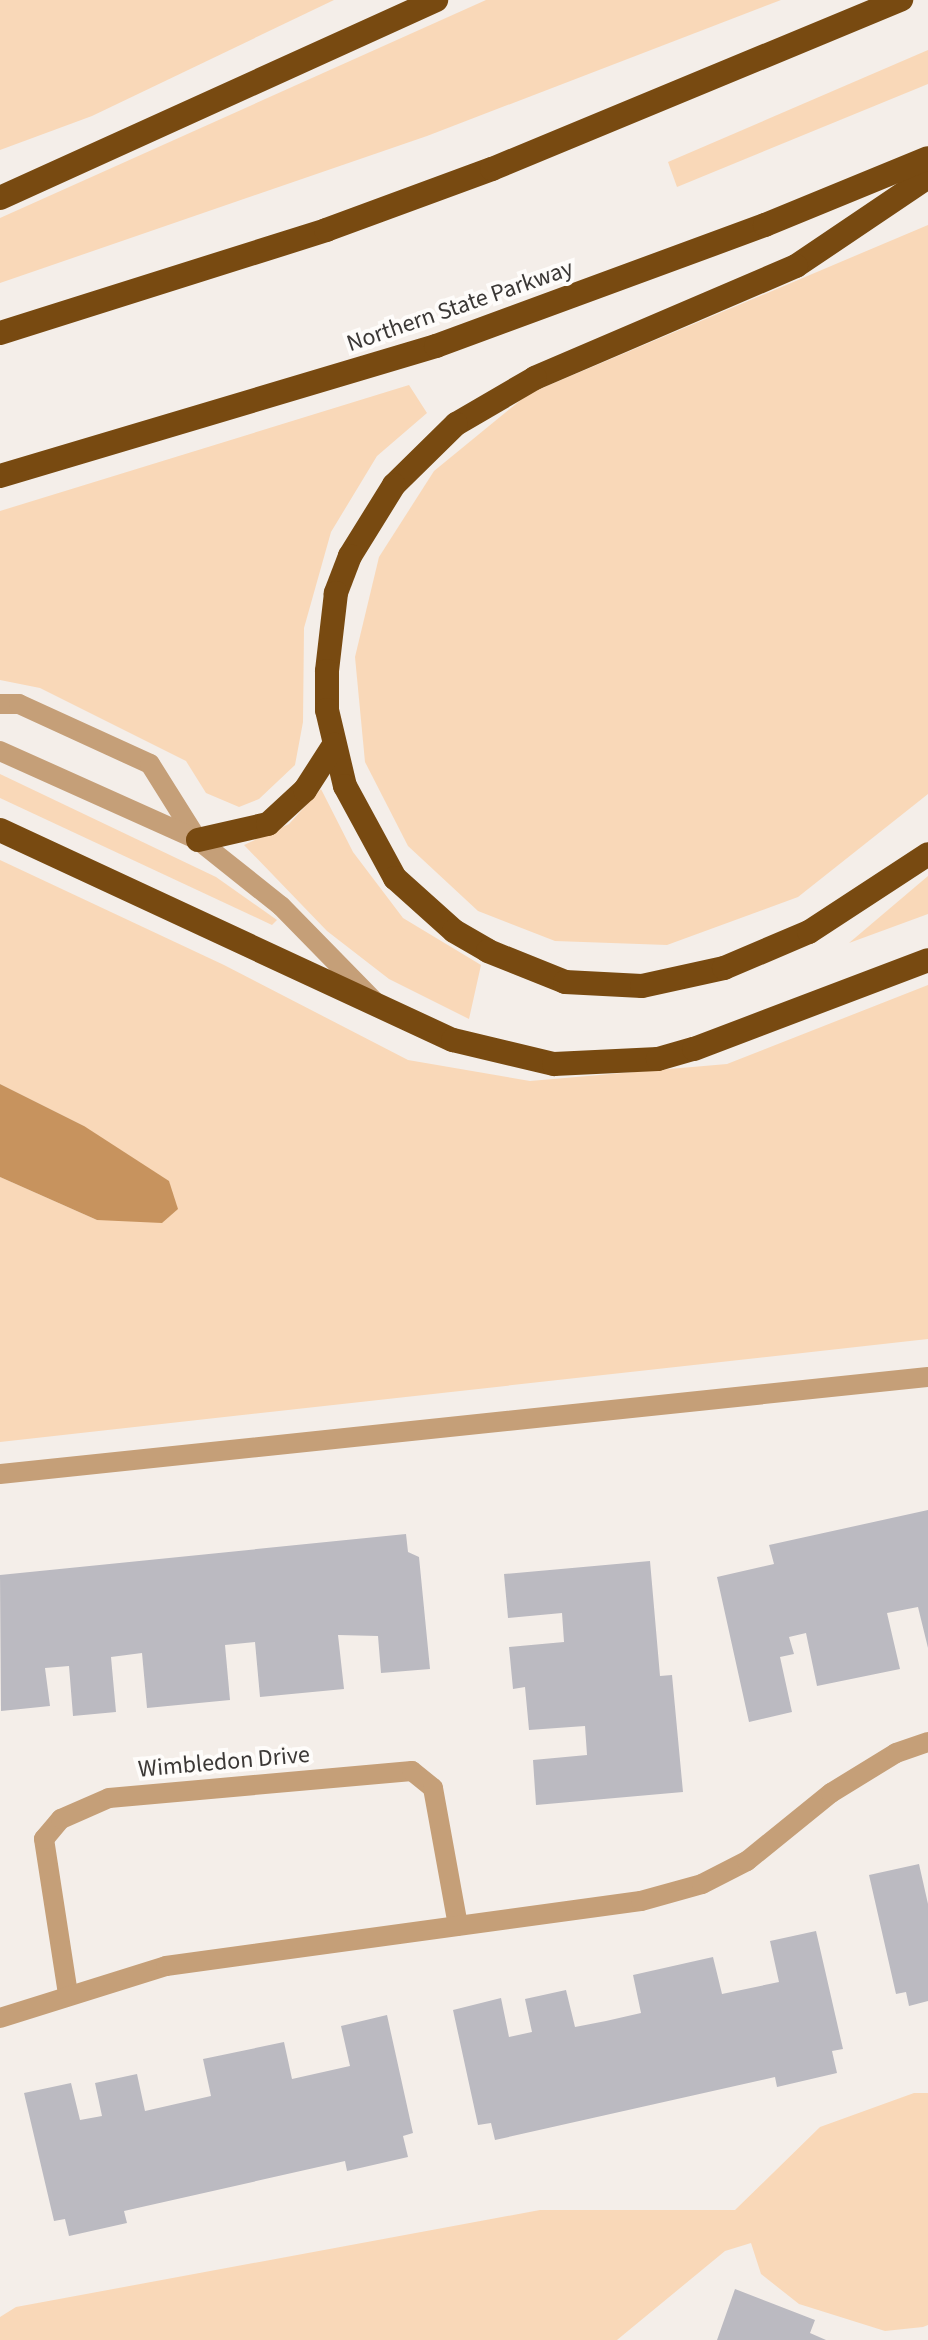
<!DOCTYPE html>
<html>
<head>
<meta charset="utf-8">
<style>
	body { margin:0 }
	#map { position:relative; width:928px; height:2340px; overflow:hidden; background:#f4eee9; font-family:"Source Sans 3",sans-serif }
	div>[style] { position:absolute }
	.green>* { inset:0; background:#f9d8b8 }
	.water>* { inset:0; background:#c7935e }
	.building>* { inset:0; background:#bbbac1 }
	.service>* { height:20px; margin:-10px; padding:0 10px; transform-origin:10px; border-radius:10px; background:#c59f78 }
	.minor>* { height:20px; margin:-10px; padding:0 10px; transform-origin:10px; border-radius:10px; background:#c59f78 }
	.motorway>* { height:24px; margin:-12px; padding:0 12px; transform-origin:12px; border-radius:12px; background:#784a11 }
	span { translate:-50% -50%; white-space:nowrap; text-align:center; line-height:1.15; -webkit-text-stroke:8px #fefcfa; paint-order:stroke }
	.street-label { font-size:24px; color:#3b3836 }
</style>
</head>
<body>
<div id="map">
	<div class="green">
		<i style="clip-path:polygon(0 0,334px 0,92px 116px,0 150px)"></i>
		<i style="clip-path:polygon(486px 0,781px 0,427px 136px,0 283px,0 218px)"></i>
		<i style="clip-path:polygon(928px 50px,928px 84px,677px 187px,668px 162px)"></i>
		<i style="clip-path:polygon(928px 225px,928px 794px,798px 897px,667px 945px,555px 941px,478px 911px,408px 846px,365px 762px,355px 657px,379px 557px,434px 471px,528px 394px)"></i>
		<i style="clip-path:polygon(409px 385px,427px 413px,377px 456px,331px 532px,304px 628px,303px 722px,295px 765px,259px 799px,239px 807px,206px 793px,186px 761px,40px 688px,0 680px,0 511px)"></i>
		<i style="clip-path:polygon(0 774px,216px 877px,277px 920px,272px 925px,0 798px)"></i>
		<i style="clip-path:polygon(321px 789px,353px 852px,403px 918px,481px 965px,469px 1019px,389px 979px,327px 931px,244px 845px,289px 824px)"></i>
		<i style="clip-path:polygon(0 860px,224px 965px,408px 1060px,530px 1081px,727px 1064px,928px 985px,928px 1339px,0 1442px,0 1177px,97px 1220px,84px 1126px,0 1084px)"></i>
		<i style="clip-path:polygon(928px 876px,928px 914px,849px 943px)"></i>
		<i style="clip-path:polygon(914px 2093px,928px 2093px,928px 2325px,923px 2327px,885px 2331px,799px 2304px,761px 2274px,751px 2243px,725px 2251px,617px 2340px,0 2340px,0 2317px,16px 2307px,540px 2210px,735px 2210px,820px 2127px)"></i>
	</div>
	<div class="water">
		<i style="clip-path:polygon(0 1084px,84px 1126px,169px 1181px,178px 1209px,162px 1223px,97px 1220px,0 1177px)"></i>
	</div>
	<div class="building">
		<i style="clip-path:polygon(928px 1510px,928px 1648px,918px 1607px,887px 1613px,900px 1669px,817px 1686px,806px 1633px,789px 1637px,794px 1654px,780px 1657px,792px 1712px,749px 1722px,717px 1577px,774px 1564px,769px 1545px)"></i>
		<i style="clip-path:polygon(406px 1534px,408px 1552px,419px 1557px,430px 1669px,381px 1673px,378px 1636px,338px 1635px,344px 1689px,260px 1697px,255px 1642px,225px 1645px,230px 1700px,147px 1708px,142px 1653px,111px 1657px,116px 1712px,73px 1716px,69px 1666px,45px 1668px,50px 1706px,1px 1711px,0 1575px)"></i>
		<i style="clip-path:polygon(650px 1561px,660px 1676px,672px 1675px,683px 1792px,536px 1805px,533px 1760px,587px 1755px,585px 1726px,529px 1730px,525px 1687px,513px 1689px,509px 1647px,564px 1642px,562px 1613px,508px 1618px,504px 1574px)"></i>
		<i style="clip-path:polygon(919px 1864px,928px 1904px,928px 2001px,909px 2006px,906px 1992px,896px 1994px,869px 1875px)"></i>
		<i style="clip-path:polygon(816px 1931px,843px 2049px,832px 2051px,837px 2073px,777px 2087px,775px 2077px,495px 2140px,491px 2123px,478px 2125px,453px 2010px,501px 1998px,509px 2037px,532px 2032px,525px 1999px,566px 1990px,575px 2027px,606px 2021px,641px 2013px,633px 1975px,713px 1957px,722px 1994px,779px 1982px,770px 1941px)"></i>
		<i style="clip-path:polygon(387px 2015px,413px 2133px,403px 2136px,408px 2157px,347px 2171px,345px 2161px,124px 2211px,127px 2223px,69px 2236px,65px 2219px,54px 2221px,24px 2093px,71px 2083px,80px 2120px,102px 2116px,95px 2083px,137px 2074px,145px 2111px,211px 2096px,203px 2059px,284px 2042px,292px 2079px,350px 2066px,341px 2026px)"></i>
		<i style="clip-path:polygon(735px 2289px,815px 2320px,810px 2333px,826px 2340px,717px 2340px)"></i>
	</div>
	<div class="service">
		<i style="left:0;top:704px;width:19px"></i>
		<i style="left:19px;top:704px;width:144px;rotate:24.6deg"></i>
		<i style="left:150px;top:764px;width:89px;rotate:57.9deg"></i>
		<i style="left:0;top:751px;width:217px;rotate:24.2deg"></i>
		<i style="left:198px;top:840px;width:106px;rotate:38.5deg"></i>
		<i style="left:281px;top:906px;width:133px;rotate:45.6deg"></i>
		<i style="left:0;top:1474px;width:933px;rotate:-5.97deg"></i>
	</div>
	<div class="minor">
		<i style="left:68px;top:1994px;width:157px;rotate:-98.8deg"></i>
		<i style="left:44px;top:1839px;width:26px;rotate:-50deg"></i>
		<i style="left:61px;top:1819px;width:52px;rotate:-23.6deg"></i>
		<i style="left:109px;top:1798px;width:304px;rotate:-5.1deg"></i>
		<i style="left:412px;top:1771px;width:27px;rotate:39deg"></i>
		<i style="left:433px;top:1788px;width:140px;rotate:79.7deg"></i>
		<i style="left:0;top:2018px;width:174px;rotate:-17.4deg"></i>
		<i style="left:166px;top:1966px;width:479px;rotate:-7.8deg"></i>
		<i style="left:641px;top:1901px;width:63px;rotate:-15.6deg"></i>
		<i style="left:702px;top:1884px;width:51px;rotate:-27.1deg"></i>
		<i style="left:747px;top:1861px;width:108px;rotate:-39deg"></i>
		<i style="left:831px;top:1793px;width:76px;rotate:-31.6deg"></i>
		<i style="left:896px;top:1753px;width:34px;rotate:-19deg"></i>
	</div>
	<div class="motorway">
		<i style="left:928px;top:177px;width:159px;rotate:146deg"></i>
		<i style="left:796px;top:266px;width:284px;rotate:156.8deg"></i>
		<i style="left:535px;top:378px;width:91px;rotate:149.8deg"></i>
		<i style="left:456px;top:424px;width:87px;rotate:135.5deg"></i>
		<i style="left:394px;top:485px;width:84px;rotate:121.8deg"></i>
		<i style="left:350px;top:556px;width:40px;rotate:111deg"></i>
		<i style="left:336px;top:593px;width:79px;rotate:96.6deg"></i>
		<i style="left:327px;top:671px;width:39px;rotate:90deg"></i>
		<i style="left:327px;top:710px;width:78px;rotate:76.7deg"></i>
		<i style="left:345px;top:786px;width:105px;rotate:61.5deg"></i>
		<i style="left:395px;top:878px;width:79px;rotate:41.9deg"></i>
		<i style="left:454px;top:931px;width:39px;rotate:30deg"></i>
		<i style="left:488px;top:951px;width:83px;rotate:21.9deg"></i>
		<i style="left:565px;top:982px;width:77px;rotate:3deg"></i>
		<i style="left:642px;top:986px;width:84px;rotate:-12.4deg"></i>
		<i style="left:724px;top:968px;width:92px;rotate:-23deg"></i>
		<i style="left:809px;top:932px;width:142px;rotate:-33.2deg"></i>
		<i style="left:0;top:198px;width:479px;rotate:-24.4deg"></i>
		<i style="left:0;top:333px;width:342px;rotate:-17.5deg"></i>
		<i style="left:326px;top:230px;width:177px;rotate:-20.2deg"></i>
		<i style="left:492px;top:169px;width:443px;rotate:-22.5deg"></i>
		<i style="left:0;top:476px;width:455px;rotate:-16.6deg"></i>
		<i style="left:436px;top:346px;width:351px;rotate:-20.2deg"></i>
		<i style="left:765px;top:225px;width:176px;rotate:-22.3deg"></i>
		<i style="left:0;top:830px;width:499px;rotate:24.9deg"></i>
		<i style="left:453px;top:1040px;width:104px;rotate:13.4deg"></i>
		<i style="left:554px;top:1064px;width:104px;rotate:-2.8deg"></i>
		<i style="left:658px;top:1059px;width:37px;rotate:-16deg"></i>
		<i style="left:694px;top:1049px;width:250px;rotate:-20.8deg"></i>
		<i style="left:198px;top:840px;width:72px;rotate:-12.9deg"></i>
		<i style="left:268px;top:824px;width:50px;rotate:-42.6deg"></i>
		<i style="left:305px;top:790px;width:54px;rotate:-57.2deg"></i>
	</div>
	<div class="street-label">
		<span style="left:460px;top:306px;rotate:-19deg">Northern State Parkway</span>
		<span style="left:224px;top:1762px;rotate:-5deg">Wimbledon Drive</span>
	</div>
</div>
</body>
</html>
